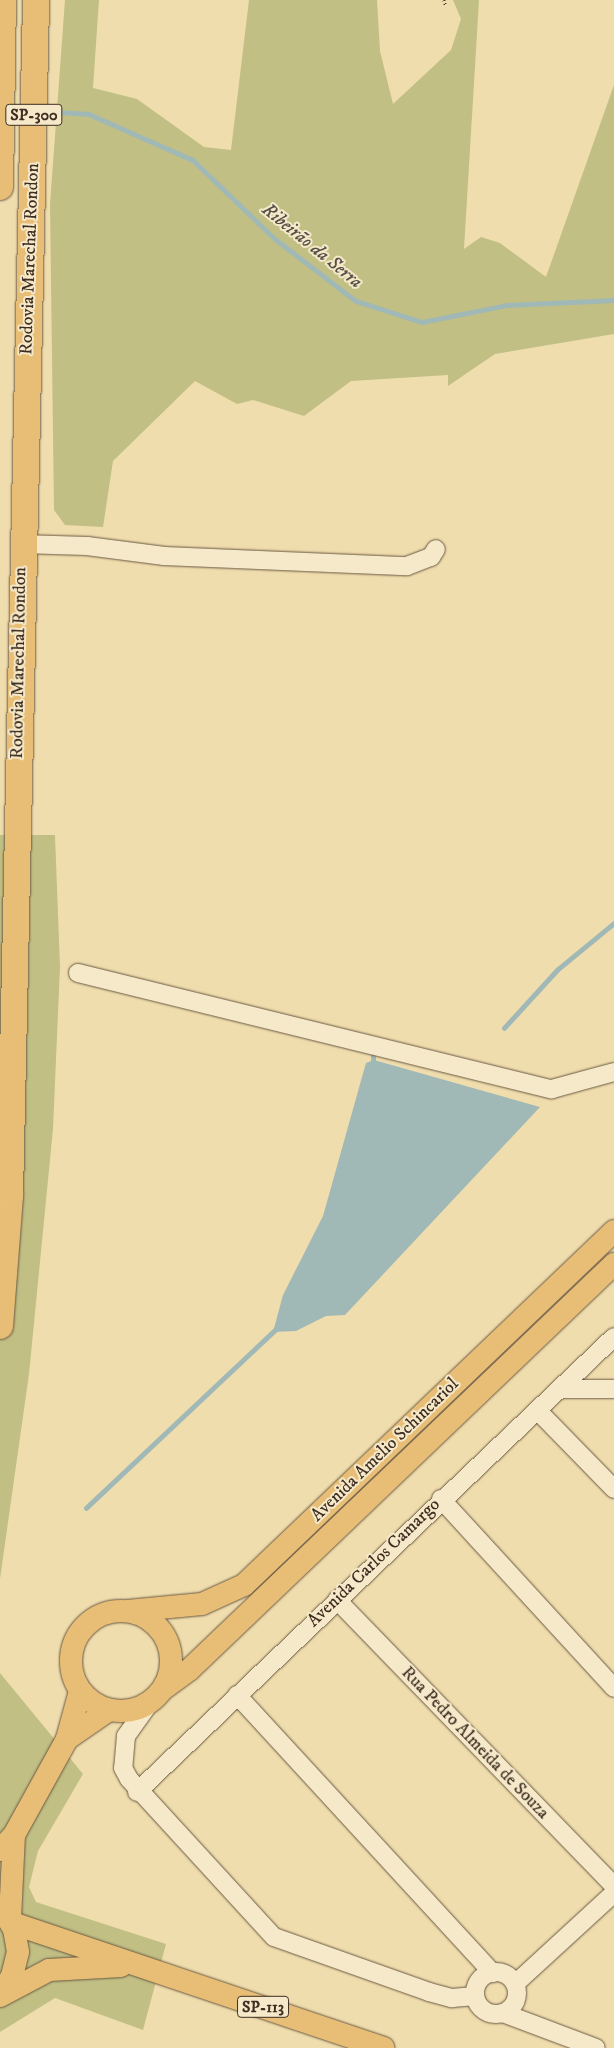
<!DOCTYPE html>
<html>
<head>
<meta charset="utf-8">
<style>
	body { margin:0 }
	#map { position:relative; width:614px; height:2048px; overflow:hidden; background:#f0ddad; font-family:"IM FELL DW Pica",serif }
	div>[style] { position:absolute }
	.green>* { inset:0; background:#c1bf84 }
	.water>* { inset:0; background:#a0b9b6 }
	.stream>* { height:4.5px; margin:-2.25px; padding:0 2.25px; transform-origin:2.25px; border-radius:2.25px; background:#a0b9b6 }
	.path>* { height:2.5px; margin-top:-1.25px; transform-origin:0; background:repeating-linear-gradient(90deg,#3e2d20 0 1px,transparent 0 3.5px) }
	.roads { filter:drop-shadow(0 0 1px #6a5943) drop-shadow(0 0 1px #6a5943) }
	.minor>* { height:18px; margin:-9px; padding:0 9px; transform-origin:9px; border-radius:9px; background:#f5e9ca }
	.minor>.ring { margin:-9px; padding:0; box-sizing:content-box; background:none; border:18px solid #f5e9ca; border-radius:50% }
	.major>* { height:22px; margin:-11px; padding:0 11px; transform-origin:11px; border-radius:11px; background:#e8be76 }
	.major>.ring { margin:-11px; padding:0; box-sizing:content-box; background:none; border:22px solid #e8be76; border-radius:50% }
	.highway>* { height:26px; margin:-13px; padding:0 13px; transform-origin:13px; border-radius:13px; background:#e8be76 }
	span { translate:-50% -50%; white-space:nowrap; text-align:center; line-height:1.15; -webkit-text-stroke:4px #f5e9ca; paint-order:stroke }
	.shield-label span { padding:1px 4px; background:#f5e9ca; border:1px solid; border-radius:4px; -webkit-text-stroke-width:0 }
	.shield-label { font-size:16px; color:#3e2d20; font-weight:700 }
	.street-label { font-size:18px; color:#3e2d20 }
	.water-label { font-size:19px; color:#565046; font-style:italic }
</style>
</head>
<body>
<div id="map">
	<div class="green">
		<i style="clip-path:polygon(65px 0,99px 0,93px 88px,137px 99px,204px 147px,231px 150px,249px 0,377px 0,380px 51px,393px 104px,451px 50px,461px 19px,453px 0,479px 0,464px 249px,481px 237px,500px 243px,546px 277px,614px 85px,614px 334px,495px 354px,448px 386px,448px 375px,351px 381px,304px 416px,253px 400px,237px 404px,195px 381px,113px 461px,103px 527px,65px 525px,54px 510px,50px 204px)"></i>
		<i style="clip-path:polygon(0 835px,55px 835px,60px 967px,53px 1129px,29px 1374px,0 1579px)"></i>
		<i style="clip-path:polygon(0 1673px,83px 1774px,38px 1851px,29px 1887px,36px 1902px,166px 1944px,143px 2030px,55px 1998px,0 2032px)"></i>
	</div>
	<div class="water">
		<i style="clip-path:polygon(374px 1060px,540px 1107px,345px 1315px,326px 1316px,296px 1331px,273px 1332px,283px 1295px,323px 1216px,362px 1077px,366px 1063px)"></i>
	</div>
	<div class="stream">
		<i style="left:42px;top:111px;width:47px;rotate:3.7deg"></i>
		<i style="left:89px;top:114px;width:114px;rotate:23.9deg"></i>
		<i style="left:193px;top:160px;width:112px;rotate:43.9deg"></i>
		<i style="left:274px;top:238px;width:103px;rotate:37.5deg"></i>
		<i style="left:356px;top:301px;width:69px;rotate:17.7deg"></i>
		<i style="left:422px;top:322px;width:87px;rotate:-11.3deg"></i>
		<i style="left:507px;top:305px;width:107px;rotate:-2.7deg"></i>
		<i style="left:504px;top:1028px;width:79px;rotate:-47.6deg"></i>
		<i style="left:557px;top:970px;width:74px;rotate:-39.5deg"></i>
		<i style="left:373px;top:1065px;width:10px;rotate:-90deg"></i>
		<i style="left:86px;top:1508px;width:261px;rotate:-43.3deg"></i>
	</div>
	<div class="path">
		<i style="left:444px;top:0;width:6px;rotate:72deg"></i>
	</div>
	<div class="roads">
		<div class="minor">
			<i style="left:21px;top:544px;width:66px;rotate:1.7deg"></i>
			<i style="left:87px;top:546px;width:78px;rotate:7.4deg"></i>
			<i style="left:164px;top:556px;width:243px;rotate:2.4deg"></i>
			<i style="left:407px;top:566px;width:26px;rotate:-21deg"></i>
			<i style="left:431px;top:557px;width:9px;rotate:-58deg"></i>
			<i style="left:78px;top:973px;width:488px;rotate:13.8deg"></i>
			<i style="left:552px;top:1089px;width:64px;rotate:-15.3deg"></i>
			<i style="left:562px;top:1389px;width:52px"></i>
			<i style="left:538px;top:1411px;width:109px;rotate:45.7deg"></i>
			<i style="left:441px;top:1499px;width:256px;rotate:47.5deg"></i>
			<i style="left:337px;top:1600px;width:398px;rotate:45.9deg"></i>
			<i style="left:237px;top:1695px;width:378px;rotate:47.4deg"></i>
			<i style="left:151px;top:1701px;width:43px;rotate:125.5deg"></i>
			<i style="left:126px;top:1736px;width:32px;rotate:95deg"></i>
			<i style="left:123px;top:1768px;width:13px;rotate:61deg"></i>
			<i style="left:129px;top:1779px;width:214px;rotate:47.5deg"></i>
			<i style="left:274px;top:1937px;width:164px;rotate:19.5deg"></i>
			<i style="left:429px;top:1992px;width:24px;rotate:15deg"></i>
			<i style="left:452px;top:1998px;width:23px;rotate:-5deg"></i>
			<i style="left:137px;top:1792px;width:659px;rotate:-43.65deg"></i>
			<i class="ring" style="left:475px;top:1972px;width:24px;height:24px"></i>
			<i style="left:515px;top:1984px;width:134px;rotate:-42.6deg"></i>
			<i style="left:503px;top:2013px;width:99px;rotate:20.6deg"></i>
		</div>
		<div class="major">
			<i class="ring" style="left:71px;top:1611px;width:78px;height:78px"></i>
			<i style="left:128px;top:1611px;width:74px;rotate:-5.4deg"></i>
			<i style="left:202px;top:1604px;width:46px;rotate:-24.3deg"></i>
			<i style="left:244px;top:1585px;width:512px;rotate:-43.73deg"></i>
			<i style="left:163px;top:1689px;width:32px;rotate:-36deg"></i>
			<i style="left:189px;top:1670px;width:588px;rotate:-43.69deg"></i>
			<i style="left:67px;top:1739px;width:51px;rotate:-34.6deg"></i>
			<i style="left:0;top:1850px;width:21px;rotate:-47deg"></i>
			<i style="left:14px;top:1835px;width:110px;rotate:-61.1deg"></i>
			<i style="left:67px;top:1739px;width:50px;rotate:-74.8deg"></i>
			<i style="left:0;top:1905px;width:28px;rotate:60deg"></i>
			<i style="left:14px;top:1929px;width:23px;rotate:80deg"></i>
			<i style="left:18px;top:1952px;width:25px;rotate:104deg"></i>
			<i style="left:12px;top:1976px;width:21px;rotate:121deg"></i>
			<i style="left:10px;top:1919px;width:84px;rotate:-87.3deg"></i>
			<i style="left:12px;top:1923px;width:392px;rotate:18.6deg"></i>
			<i style="left:0;top:1996px;width:55px;rotate:-28deg"></i>
			<i style="left:49px;top:1970px;width:72px;rotate:-3.2deg"></i>
		</div>
		<div class="highway">
			<i style="left:0;top:187px;width:187px;rotate:-89.1deg"></i>
			<i style="left:0;top:1326px;width:131px;rotate:-85.6deg"></i>
			<i style="left:10px;top:1195px;width:1195px;rotate:-88.75deg"></i>
		</div>
	</div>
	<div class="shield-label">
		<span style="left:34px;top:115px">SP-300</span>
		<span style="left:263px;top:2007px">SP-113</span>
	</div>
	<div class="street-label">
		<span style="left:30px;top:259px;rotate:-88deg">Rodovia Marechal Rondon</span>
		<span style="left:19px;top:663px;rotate:-89deg">Rodovia Marechal Rondon</span>
		<span style="left:385px;top:1450px;rotate:-44deg">Avenida Amelio Schincariol</span>
		<span style="left:374px;top:1563px;rotate:-44deg">Avenida Carlos Camargo</span>
		<span style="left:475px;top:1743px;rotate:46deg">Rua Pedro Almeida de Souza</span>
	</div>
	<div class="water-label">
		<span style="left:312px;top:246px;rotate:39deg">Ribeirão da Serra</span>
	</div>
</div>
</body>
</html>
